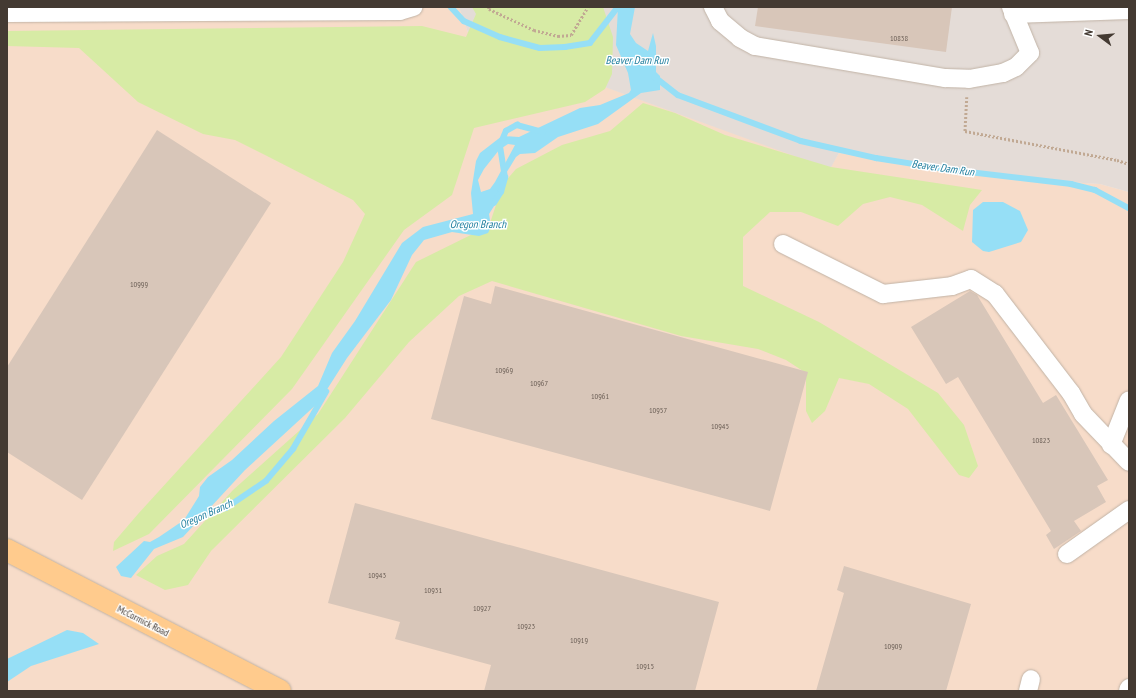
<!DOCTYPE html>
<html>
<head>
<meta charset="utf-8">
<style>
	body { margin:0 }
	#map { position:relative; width:1136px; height:698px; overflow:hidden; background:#f2eae1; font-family:"PT Sans Narrow",sans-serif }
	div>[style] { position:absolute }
	.commercial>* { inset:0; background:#f7dcc9 }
	.industrial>* { inset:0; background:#e4dcd7 }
	.green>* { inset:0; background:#d7eba5 }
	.water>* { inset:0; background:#96dff6 }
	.stream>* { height:5.5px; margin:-2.75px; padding:0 2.75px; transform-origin:2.75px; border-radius:2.75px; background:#96dff6 }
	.building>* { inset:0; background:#d8c6b9 }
	.path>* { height:2.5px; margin-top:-1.25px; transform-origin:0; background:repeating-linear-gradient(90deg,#c1a993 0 2px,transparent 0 4px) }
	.roads { filter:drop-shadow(0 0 1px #c1b3a6) drop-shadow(0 0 1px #c1b3a6) }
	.minor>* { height:18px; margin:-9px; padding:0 9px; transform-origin:9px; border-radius:9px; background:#fff }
	.major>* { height:22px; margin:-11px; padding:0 11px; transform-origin:11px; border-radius:11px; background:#ffcb8d }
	span { translate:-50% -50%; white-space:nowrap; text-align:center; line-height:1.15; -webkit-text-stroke:3px #fff; paint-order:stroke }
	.number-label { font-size:8px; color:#695d54 }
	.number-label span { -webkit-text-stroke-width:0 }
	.street-label { font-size:10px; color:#443a32 }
	.water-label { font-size:11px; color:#207f9f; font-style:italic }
	.frame { position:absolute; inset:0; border:8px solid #443a32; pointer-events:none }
	.north { position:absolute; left:1080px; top:16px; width:40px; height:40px; -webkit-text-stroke:3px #fff; paint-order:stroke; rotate:286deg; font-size:11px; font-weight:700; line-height:16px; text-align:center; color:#443a32 }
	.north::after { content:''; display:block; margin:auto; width:14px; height:18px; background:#443a32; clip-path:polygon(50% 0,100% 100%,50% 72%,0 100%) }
</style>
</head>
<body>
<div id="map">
	<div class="commercial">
		<i style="clip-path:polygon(7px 7px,459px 7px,470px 38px,830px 168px,839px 153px,1018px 179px,1100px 184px,1129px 192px,1129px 691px,7px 691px)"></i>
	</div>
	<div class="industrial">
		<i style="clip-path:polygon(459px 7px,1129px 7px,1129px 192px,1100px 184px,1018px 179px,839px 153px,830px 169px,470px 38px)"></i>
	</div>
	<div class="green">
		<i style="clip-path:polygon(472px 7px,603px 7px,613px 37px,612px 74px,605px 89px,585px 102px,474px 128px,452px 195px,404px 230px,292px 389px,149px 534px,113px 551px,114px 542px,138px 514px,281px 357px,343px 262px,365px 214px,353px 200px,267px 156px,235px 140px,203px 134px,138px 102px,79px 48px,7px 46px,7px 31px,422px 26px,466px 37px,476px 14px)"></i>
		<i style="clip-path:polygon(643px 103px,675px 113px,725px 135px,831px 167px,982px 190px,970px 205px,963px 231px,922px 205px,890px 197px,863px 204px,838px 226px,801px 212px,770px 212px,743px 237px,743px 286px,819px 322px,938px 393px,964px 425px,978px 466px,969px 478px,959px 475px,908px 409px,869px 384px,839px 378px,825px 411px,812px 423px,806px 411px,806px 373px,786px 360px,758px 349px,681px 336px,492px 281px,459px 296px,409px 342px,345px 418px,211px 551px,188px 585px,165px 590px,136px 575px,157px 556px,184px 544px,233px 490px,318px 414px,416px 262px,489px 226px,503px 184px,516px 169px,562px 145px,610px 131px)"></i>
	</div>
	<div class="water">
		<i style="clip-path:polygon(evenodd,618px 7px,635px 7px,630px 34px,636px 43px,648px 51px,653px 33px,656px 46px,656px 72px,660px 76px,660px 90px,641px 93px,598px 124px,558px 137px,535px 153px,520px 154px,516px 157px,502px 180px,496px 203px,489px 214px,491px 227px,488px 233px,479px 236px,452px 232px,424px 240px,412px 255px,391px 300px,347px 358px,319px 402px,245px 470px,183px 537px,154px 549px,131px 578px,121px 576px,116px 567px,144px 541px,150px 542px,159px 537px,184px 520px,199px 496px,200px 487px,208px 477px,232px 460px,274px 421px,318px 386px,332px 353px,355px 321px,402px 243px,423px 227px,473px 214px,471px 193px,476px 161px,480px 153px,502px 136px,519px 137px,580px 108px,600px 105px,629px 93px,631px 90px,628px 73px,616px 45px,618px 7px,508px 144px,515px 145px,495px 182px,490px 189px,481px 192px,478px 180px,484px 169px,499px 150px,508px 144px)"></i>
		<i style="clip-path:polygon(983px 202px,1003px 202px,1020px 211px,1028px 230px,1021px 242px,989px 252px,983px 251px,972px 242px,973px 210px)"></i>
		<i style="clip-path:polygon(67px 630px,83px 633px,99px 644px,31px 666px,7px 682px,7px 659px)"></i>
	</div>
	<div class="stream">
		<i style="left:451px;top:7px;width:19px;rotate:47deg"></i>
		<i style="left:464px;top:21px;width:39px;rotate:24deg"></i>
		<i style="left:500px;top:37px;width:41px;rotate:15.4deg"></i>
		<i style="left:540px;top:48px;width:25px;rotate:-2deg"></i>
		<i style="left:565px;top:47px;width:25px;rotate:-9deg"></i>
		<i style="left:590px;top:43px;width:46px;rotate:-52.1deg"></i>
		<i style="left:655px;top:77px;width:29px;rotate:38deg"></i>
		<i style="left:678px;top:95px;width:131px;rotate:20.5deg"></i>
		<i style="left:801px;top:141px;width:77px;rotate:12.8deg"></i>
		<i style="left:876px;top:158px;width:77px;rotate:9deg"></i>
		<i style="left:952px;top:170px;width:120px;rotate:6.7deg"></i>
		<i style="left:1071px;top:184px;width:25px;rotate:14deg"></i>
		<i style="left:1095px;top:190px;width:38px;rotate:28deg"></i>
		<i style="left:494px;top:203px;width:13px;rotate:-58deg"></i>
		<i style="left:501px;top:192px;width:15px;rotate:-74deg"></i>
		<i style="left:505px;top:178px;width:33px;rotate:-99deg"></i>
		<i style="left:500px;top:145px;width:15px;rotate:-67deg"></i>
		<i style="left:506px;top:131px;width:13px;rotate:-29deg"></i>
		<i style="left:517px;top:125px;width:27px;rotate:15deg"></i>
		<i style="left:198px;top:517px;width:29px;rotate:-18deg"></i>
		<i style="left:226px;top:508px;width:48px;rotate:-34deg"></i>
		<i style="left:266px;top:481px;width:42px;rotate:-49.8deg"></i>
		<i style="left:293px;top:449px;width:66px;rotate:-59.9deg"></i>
	</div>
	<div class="building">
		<i style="clip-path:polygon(758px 7px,952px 7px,946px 52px,755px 26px)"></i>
		<i style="clip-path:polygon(157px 130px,271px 203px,82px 500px,7px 452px,7px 367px)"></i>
		<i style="clip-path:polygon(495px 286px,808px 372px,770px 511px,431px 419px,464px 296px,491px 304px)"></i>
		<i style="clip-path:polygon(970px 291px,977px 295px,1043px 403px,1056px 395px,1108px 480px,1097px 486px,1106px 502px,1074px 521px,1081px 531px,1054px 549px,1046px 535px,1051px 531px,958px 377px,946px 384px,911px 327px)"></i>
		<i style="clip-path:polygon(355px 503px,719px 602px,695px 691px,484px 691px,491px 665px,395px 639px,400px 622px,328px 603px)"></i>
		<i style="clip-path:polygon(844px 566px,971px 604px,946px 691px,816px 691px,844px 593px,837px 590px)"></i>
	</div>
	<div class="path">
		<i style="left:489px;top:7px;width:2px;rotate:90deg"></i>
		<i style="left:489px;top:9px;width:50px;rotate:25deg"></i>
		<i style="left:534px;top:30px;width:25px;rotate:14deg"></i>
		<i style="left:558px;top:36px;width:13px;rotate:-4deg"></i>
		<i style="left:571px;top:35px;width:33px;rotate:-59deg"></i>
		<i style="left:967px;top:97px;width:34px;rotate:93deg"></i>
		<i style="left:965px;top:131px;width:155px;rotate:10.8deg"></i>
		<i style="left:1117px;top:160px;width:13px;rotate:18deg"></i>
	</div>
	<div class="roads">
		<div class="minor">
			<i style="left:713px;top:7px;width:16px;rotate:63deg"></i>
			<i style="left:720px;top:21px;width:26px;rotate:40deg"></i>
			<i style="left:740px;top:38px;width:17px;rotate:28deg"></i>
			<i style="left:755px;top:46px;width:193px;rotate:9.6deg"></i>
			<i style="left:945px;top:78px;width:24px;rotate:2deg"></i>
			<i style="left:969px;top:79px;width:35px;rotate:-10deg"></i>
			<i style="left:1003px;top:73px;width:14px;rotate:-25deg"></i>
			<i style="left:1016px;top:67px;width:20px;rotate:-45deg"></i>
			<i style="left:1030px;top:53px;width:50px;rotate:-112.4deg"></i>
			<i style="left:7px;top:13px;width:393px;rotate:-0.3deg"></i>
			<i style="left:400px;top:11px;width:14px;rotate:-17deg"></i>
			<i style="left:1013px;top:14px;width:116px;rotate:-2deg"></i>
			<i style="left:783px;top:244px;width:112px;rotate:26.6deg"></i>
			<i style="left:883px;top:294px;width:69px;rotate:-6.6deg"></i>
			<i style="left:952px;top:286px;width:20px;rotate:-20deg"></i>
			<i style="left:971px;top:279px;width:28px;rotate:32deg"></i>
			<i style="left:995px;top:294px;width:125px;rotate:52.5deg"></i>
			<i style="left:1071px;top:393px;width:24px;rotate:60deg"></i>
			<i style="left:1083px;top:414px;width:66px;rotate:46.2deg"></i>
			<i style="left:1111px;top:445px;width:48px;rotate:-68.2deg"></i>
			<i style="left:1067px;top:554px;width:76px;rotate:-35.4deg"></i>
			<i style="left:1028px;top:691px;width:12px;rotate:-76deg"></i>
			<i style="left:1128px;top:691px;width:3px;rotate:-72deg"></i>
		</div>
		<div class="major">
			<i style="left:7px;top:550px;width:307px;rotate:27.3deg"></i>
		</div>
	</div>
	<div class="number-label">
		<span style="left:899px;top:39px">10838</span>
		<span style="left:139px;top:285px">10999</span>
		<span style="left:504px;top:371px">10969</span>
		<span style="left:539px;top:384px">10967</span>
		<span style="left:600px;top:397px">10961</span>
		<span style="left:658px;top:411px">10957</span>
		<span style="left:720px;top:427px">10945</span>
		<span style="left:1041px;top:441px">10823</span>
		<span style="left:377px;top:576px">10943</span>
		<span style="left:433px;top:591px">10931</span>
		<span style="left:482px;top:609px">10927</span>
		<span style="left:526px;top:627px">10923</span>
		<span style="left:579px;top:641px">10919</span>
		<span style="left:893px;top:647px">10909</span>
		<span style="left:645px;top:667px">10915</span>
	</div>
	<div class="street-label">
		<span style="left:143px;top:621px;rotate:27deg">McCormick Road</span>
	</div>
	<div class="water-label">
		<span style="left:637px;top:60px">Beaver Dam Run</span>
		<span style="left:943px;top:168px;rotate:8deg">Beaver Dam Run</span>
		<span style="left:478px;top:224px">Oregon Branch</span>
		<span style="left:206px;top:514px;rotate:-24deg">Oregon Branch</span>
	</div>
	<div class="frame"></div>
	<div class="north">N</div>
</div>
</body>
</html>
